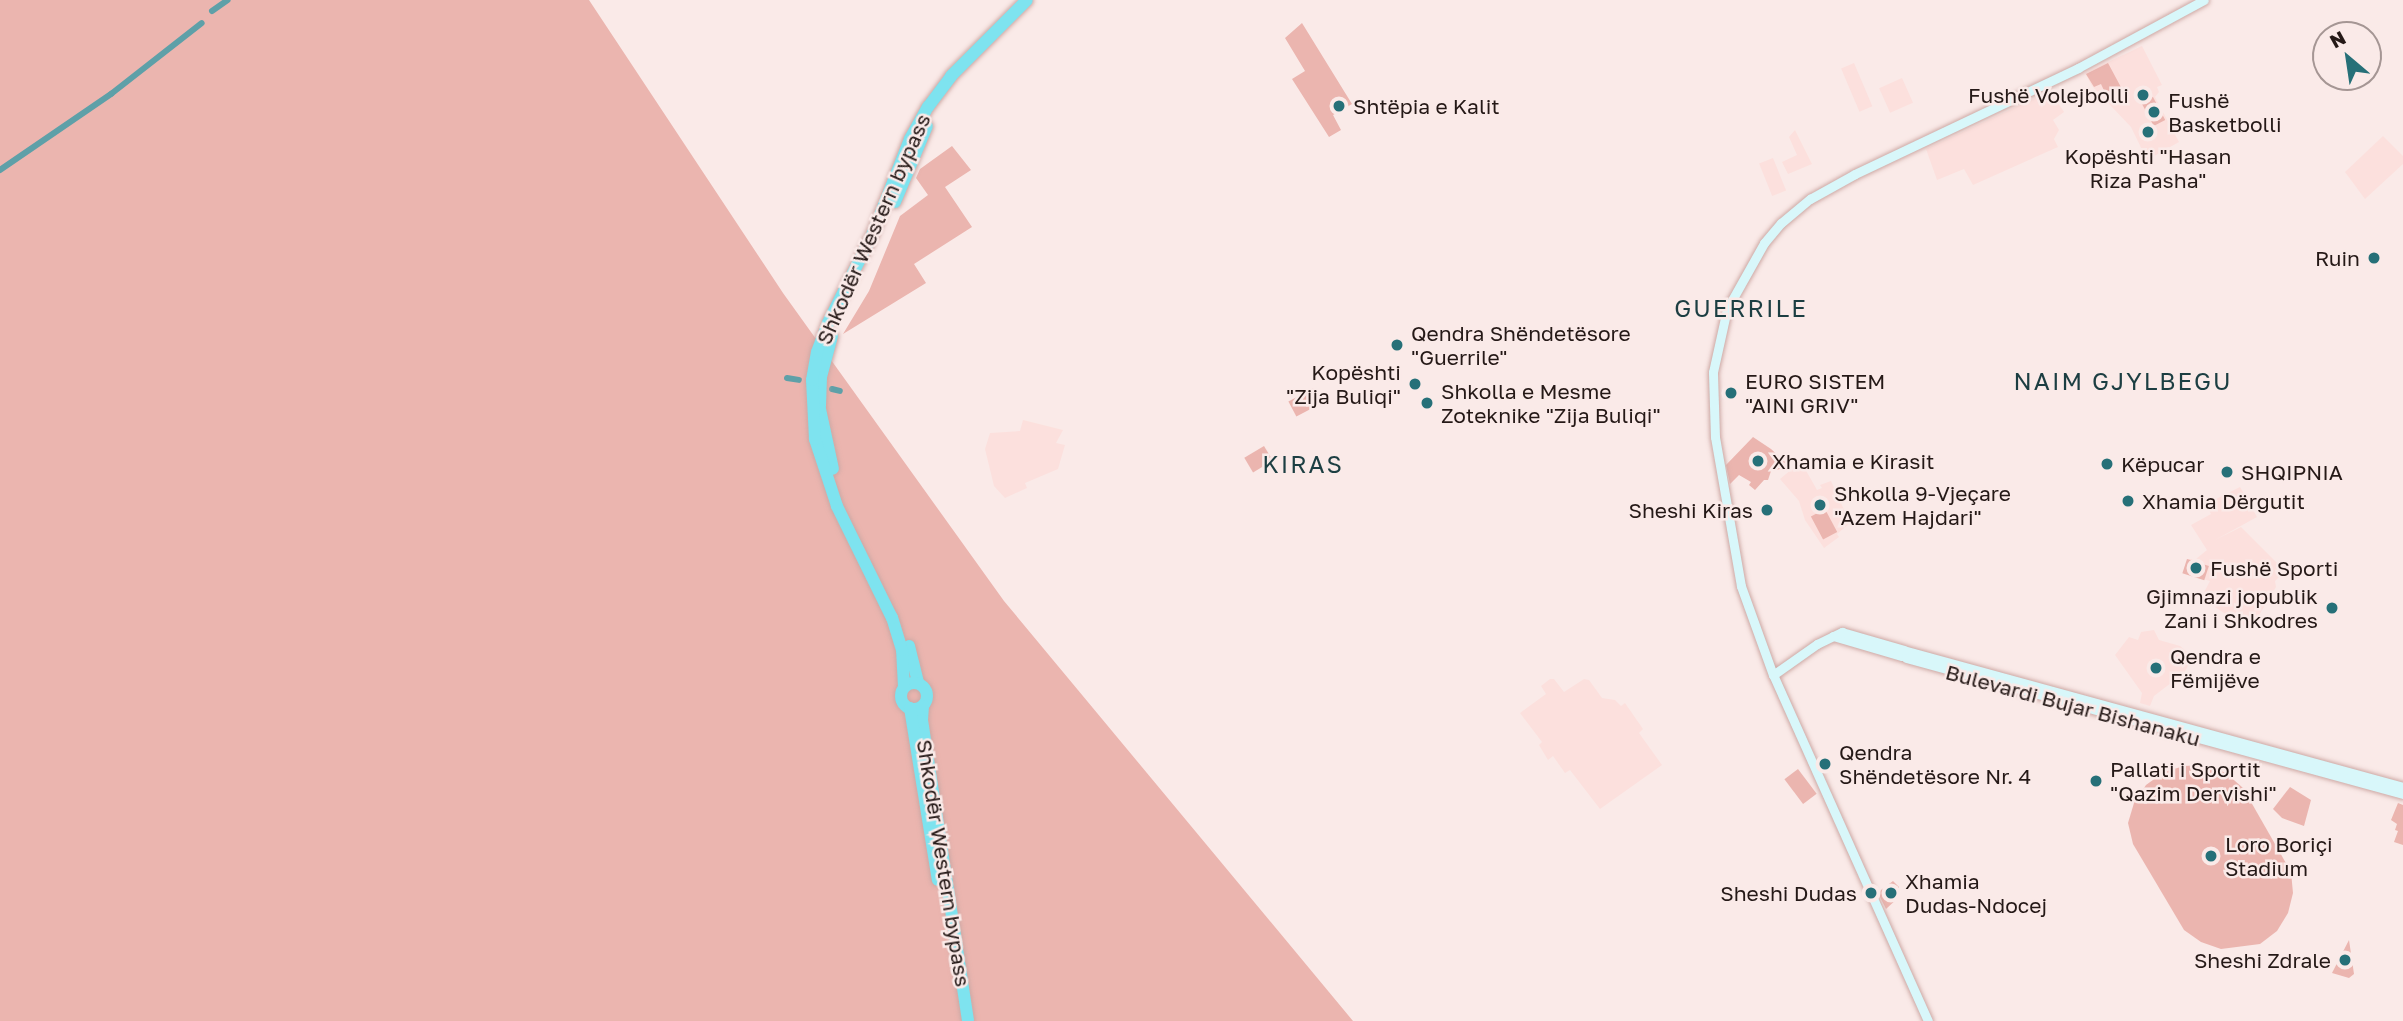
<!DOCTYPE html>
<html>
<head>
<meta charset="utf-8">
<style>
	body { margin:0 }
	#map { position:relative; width:2403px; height:1021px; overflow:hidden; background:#faeae8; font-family:"Golos Text",sans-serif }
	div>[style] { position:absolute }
	.built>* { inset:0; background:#fce0dd; transform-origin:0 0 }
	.green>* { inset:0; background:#ebb5af; transform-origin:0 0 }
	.canal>* { height:6px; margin:-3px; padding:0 3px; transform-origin:3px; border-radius:3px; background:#5ea0a8 }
	.roads { filter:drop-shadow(0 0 2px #cda9a5) drop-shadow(0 0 2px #cda9a5) }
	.secondary>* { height:9px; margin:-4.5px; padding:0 4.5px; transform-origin:4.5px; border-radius:4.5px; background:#d8f7fa }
	.highway>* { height:12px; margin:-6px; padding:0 6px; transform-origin:6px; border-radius:6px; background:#7ee3ef }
	.highway>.ring { margin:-6px; padding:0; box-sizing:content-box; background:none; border:12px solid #7ee3ef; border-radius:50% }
	.dots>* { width:19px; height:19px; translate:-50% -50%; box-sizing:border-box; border:4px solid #faeae8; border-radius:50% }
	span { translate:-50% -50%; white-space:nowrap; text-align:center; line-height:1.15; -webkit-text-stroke:5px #faeae8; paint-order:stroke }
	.poi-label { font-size:21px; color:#251917 }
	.right { translate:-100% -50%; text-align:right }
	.left { translate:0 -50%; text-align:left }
	.street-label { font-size:21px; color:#251917 }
	.quarter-label { font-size:24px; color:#1c3e42; letter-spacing:2px }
	.north { position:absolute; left:2312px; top:21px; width:70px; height:70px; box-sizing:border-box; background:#faeae8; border:2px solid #a59694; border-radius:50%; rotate:331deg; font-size:19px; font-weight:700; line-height:28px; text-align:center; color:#251917 }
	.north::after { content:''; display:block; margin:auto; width:24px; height:32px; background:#267078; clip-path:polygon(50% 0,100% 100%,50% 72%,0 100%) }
</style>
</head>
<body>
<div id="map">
	<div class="built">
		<i style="clip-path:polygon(2142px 46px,2162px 85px,2157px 87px,2159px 92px,2155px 97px,2179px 142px,2147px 160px,2131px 127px,2092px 86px,2085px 73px)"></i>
		<i style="left:1854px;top:63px;width:47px;height:14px;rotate:67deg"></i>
		<i style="left:1902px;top:78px;width:27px;height:25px;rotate:66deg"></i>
		<i style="clip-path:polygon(2050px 91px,2064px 112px,2053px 120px,2059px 130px,2054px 139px,2058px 147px,1973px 185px,1964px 169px,1937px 180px,1926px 149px)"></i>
		<i style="clip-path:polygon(1795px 130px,1812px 164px,1788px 174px,1782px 162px,1797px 155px,1789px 137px)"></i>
		<i style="clip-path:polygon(2383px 136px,2403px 156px,2403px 164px,2365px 199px,2345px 172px)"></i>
		<i style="left:1773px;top:158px;width:35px;height:15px;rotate:68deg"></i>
		<i style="clip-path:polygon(1023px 420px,1063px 430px,1056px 443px,1065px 445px,1058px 469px,1025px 483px,1027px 488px,1005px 498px,994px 486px,985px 449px,990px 433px,1020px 431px)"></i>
		<i style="clip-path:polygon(1804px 467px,1817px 490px,1822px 488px,1820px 485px,1831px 481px,1850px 523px,1837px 534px,1839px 537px,1824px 548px,1805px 520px,1799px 501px,1780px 479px,1792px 469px,1794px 472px)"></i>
		<i style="clip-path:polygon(2240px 487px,2257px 517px,2215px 540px,2241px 527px,2285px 571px,2275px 581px,2276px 587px,2250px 630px,2201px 598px,2210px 581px,2183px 573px,2187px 559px,2196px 559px,2207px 550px,2191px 525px,2211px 514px,2206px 504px)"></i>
		<i style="clip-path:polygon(2154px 630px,2159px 640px,2180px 646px,2193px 657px,2184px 673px,2154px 696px,2150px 706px,2140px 703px,2142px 693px,2115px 655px,2129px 637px,2138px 640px,2141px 632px)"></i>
		<i style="clip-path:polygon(1550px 679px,1554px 679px,1564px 692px,1584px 679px,1589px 680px,1602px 698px,1615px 700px,1621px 706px,1625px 703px,1643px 729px,1639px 733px,1662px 765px,1600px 809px,1570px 770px,1565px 773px,1553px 756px,1548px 760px,1539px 745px,1542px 742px,1520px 713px,1546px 694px,1541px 686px)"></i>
	</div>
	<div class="green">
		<i style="clip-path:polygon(0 0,589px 0,783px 293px,1004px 601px,1353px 1021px,0 1021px)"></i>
		<i style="clip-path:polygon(1302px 23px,1352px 104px,1333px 115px,1341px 130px,1329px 137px,1292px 79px,1305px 71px,1285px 38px)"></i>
		<i style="clip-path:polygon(2108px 63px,2123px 91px,2108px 99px,2101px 84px,2094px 87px,2086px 74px)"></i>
		<i style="left:2153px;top:97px;width:26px;height:13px;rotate:62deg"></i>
		<i style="clip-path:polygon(952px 146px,971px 170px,945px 187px,972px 227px,914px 264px,926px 283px,843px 334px,869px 291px,900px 216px,928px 195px,916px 178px,920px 169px)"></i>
		<i style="left:1314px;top:388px;width:17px;height:29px;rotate:62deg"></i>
		<i style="clip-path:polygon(1753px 437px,1771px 449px,1785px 462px,1780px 469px,1771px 471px,1768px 480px,1764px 480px,1755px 490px,1749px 485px,1751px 482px,1739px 475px,1730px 484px,1726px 465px)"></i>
		<i style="left:1264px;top:446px;width:17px;height:23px;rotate:59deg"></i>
		<i style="left:1825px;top:509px;width:26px;height:16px;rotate:62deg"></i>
		<i style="left:2187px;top:559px;width:23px;height:15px;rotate:18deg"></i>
		<i style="clip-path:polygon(2206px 765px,2226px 773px,2243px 788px,2291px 872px,2293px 893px,2288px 913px,2277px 931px,2260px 944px,2221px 949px,2201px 942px,2184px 930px,2133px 844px,2128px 823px,2134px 803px,2146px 785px,2164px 772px,2184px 766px)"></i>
		<i style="left:1798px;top:769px;width:31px;height:17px;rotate:53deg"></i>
		<i style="clip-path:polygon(2290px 787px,2311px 800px,2304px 826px,2282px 818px,2273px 809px)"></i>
		<i style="clip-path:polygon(2398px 803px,2403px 805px,2403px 845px,2394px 842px,2398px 831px,2395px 830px,2397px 824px,2391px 820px)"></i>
		<i style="clip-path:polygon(1893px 881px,1899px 887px,1898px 898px,1886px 909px,1879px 895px,1881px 890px)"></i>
		<i style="clip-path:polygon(2349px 940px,2354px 974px,2349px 978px,2332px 973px)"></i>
	</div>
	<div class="canal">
		<i style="left:212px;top:11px;width:19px;rotate:-35deg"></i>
		<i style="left:0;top:170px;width:135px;rotate:-34.4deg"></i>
		<i style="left:111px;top:94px;width:115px;rotate:-38deg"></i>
		<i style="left:787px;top:378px;width:12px;rotate:9deg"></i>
		<i style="left:832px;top:389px;width:8px;rotate:14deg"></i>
	</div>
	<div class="roads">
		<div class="secondary">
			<i style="left:1833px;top:636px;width:71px;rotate:16.4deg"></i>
			<i style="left:1907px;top:651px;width:514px;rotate:15.33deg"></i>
			<i style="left:1906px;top:658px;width:515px;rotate:15.3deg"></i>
			<i style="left:1773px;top:675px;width:54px;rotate:-35.2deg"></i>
			<i style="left:1817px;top:644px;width:28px;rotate:-26deg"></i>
			<i style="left:1842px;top:632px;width:65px;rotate:16.2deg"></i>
			<i style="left:1928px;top:1021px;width:379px;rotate:-114.1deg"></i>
			<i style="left:1773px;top:675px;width:95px;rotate:-109.8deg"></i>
			<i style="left:1741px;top:586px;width:151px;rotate:-99.9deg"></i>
			<i style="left:1715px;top:437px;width:65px;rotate:-91.8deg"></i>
			<i style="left:1713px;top:372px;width:65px;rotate:-77.5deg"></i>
			<i style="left:1727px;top:309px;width:76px;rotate:-60.7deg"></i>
			<i style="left:1764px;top:243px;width:26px;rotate:-50deg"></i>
			<i style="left:1781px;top:223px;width:38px;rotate:-40deg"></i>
			<i style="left:1810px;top:199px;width:51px;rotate:-29.1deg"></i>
			<i style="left:1855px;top:174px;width:247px;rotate:-25.4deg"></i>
			<i style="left:2078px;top:68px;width:143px;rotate:-28.4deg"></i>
		</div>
		<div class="highway">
			<i style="left:895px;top:202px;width:82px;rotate:-67.2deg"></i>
			<i style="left:832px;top:336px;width:42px;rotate:105deg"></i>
			<i style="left:821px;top:377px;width:32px;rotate:92deg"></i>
			<i style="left:820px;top:409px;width:61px;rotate:77.8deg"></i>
			<i style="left:909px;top:646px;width:38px;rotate:76deg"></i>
			<i class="ring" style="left:901px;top:683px;width:14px;height:14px"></i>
			<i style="left:904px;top:687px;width:37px;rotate:-93deg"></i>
			<i style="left:902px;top:650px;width:34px;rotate:-107deg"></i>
			<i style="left:892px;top:618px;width:125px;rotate:-116.2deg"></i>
			<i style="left:837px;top:506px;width:71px;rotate:-108.2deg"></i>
			<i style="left:815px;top:439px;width:59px;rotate:-92.9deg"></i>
			<i style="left:812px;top:380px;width:28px;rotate:-80deg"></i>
			<i style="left:817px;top:352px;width:31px;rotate:-69deg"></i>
			<i style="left:828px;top:323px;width:101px;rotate:-63.4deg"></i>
			<i style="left:873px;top:233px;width:101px;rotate:-68.5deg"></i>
			<i style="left:910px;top:139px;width:37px;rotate:-61deg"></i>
			<i style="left:928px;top:107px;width:39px;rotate:-53deg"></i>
			<i style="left:951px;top:76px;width:107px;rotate:-45deg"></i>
			<i style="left:923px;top:706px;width:14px;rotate:94deg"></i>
			<i style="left:922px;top:720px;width:304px;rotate:81.3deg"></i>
			<i style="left:910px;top:708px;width:174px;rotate:80.8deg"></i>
		</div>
	</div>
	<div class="dots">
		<i style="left:2143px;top:95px;background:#267078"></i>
		<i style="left:1339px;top:106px;background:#267078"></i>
		<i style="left:2154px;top:112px;background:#267078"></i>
		<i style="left:2148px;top:132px;background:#267078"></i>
		<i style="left:2374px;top:258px;background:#267078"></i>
		<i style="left:1397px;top:345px;background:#267078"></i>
		<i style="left:1415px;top:384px;background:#267078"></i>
		<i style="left:1731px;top:393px;background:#267078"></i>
		<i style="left:1427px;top:403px;background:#267078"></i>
		<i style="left:1758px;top:461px;background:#267078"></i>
		<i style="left:2107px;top:464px;background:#267078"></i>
		<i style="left:2227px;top:472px;background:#267078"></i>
		<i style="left:2128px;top:501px;background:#267078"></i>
		<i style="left:1820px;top:505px;background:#267078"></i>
		<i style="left:1767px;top:510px;background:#267078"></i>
		<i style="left:2196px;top:568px;background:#267078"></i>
		<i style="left:2332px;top:608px;background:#267078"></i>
		<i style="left:2156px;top:668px;background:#267078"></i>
		<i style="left:1825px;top:764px;background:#267078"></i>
		<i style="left:2096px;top:781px;background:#267078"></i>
		<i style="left:2211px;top:856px;background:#267078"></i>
		<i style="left:1871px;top:893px;background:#267078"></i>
		<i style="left:1891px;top:893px;background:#267078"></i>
		<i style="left:2345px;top:960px;background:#267078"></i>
	</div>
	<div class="poi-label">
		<span class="right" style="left:2129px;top:95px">Fushë Volejbolli</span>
		<span class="left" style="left:2168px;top:112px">Fushë<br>Basketbolli</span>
		<span class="left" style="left:1353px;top:106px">Shtëpia e Kalit</span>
		<span style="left:2148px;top:168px">Kopështi "Hasan<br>Riza Pasha"</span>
		<span class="right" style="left:2360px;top:258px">Ruin</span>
		<span class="left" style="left:1411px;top:345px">Qendra Shëndetësore<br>"Guerrile"</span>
		<span class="right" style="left:1401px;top:384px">Kopështi<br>"Zija Buliqi"</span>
		<span class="left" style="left:1745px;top:393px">EURO SISTEM<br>"AINI GRIV"</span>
		<span class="left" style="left:1441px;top:403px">Shkolla e Mesme<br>Zoteknike "Zija Buliqi"</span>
		<span class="left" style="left:1772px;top:461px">Xhamia e Kirasit</span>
		<span class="left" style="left:2121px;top:464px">Këpucar</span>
		<span class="left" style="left:2241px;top:472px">SHQIPNIA</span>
		<span class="left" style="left:1834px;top:505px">Shkolla 9-Vjeçare<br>"Azem Hajdari"</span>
		<span class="left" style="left:2142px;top:501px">Xhamia Dërgutit</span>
		<span class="right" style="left:1753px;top:510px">Sheshi Kiras</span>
		<span class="left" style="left:2210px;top:568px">Fushë Sporti</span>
		<span class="right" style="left:2318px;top:608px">Gjimnazi jopublik<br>Zani i Shkodres</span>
		<span class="left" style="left:2170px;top:668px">Qendra e<br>Fëmijëve</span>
		<span class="left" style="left:1839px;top:764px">Qendra<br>Shëndetësore Nr. 4</span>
		<span class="left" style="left:2110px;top:781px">Pallati i Sportit<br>"Qazim Dervishi"</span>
		<span class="left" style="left:2225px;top:856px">Loro Boriçi<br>Stadium</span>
		<span class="left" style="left:1905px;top:893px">Xhamia<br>Dudas-Ndocej</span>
		<span class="right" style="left:1857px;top:893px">Sheshi Dudas</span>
		<span class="right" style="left:2331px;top:960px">Sheshi Zdrale</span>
	</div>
	<div class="street-label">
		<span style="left:873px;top:229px;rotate:-66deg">Shkodër Western bypass</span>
		<span style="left:2073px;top:705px;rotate:15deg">Bulevardi Bujar Bishanaku</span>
		<span style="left:944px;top:863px;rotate:81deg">Shkodër Western bypass</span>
	</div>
	<div class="quarter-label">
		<span style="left:1741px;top:308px">GUERRILE</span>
		<span style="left:2123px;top:381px">NAIM GJYLBEGU</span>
		<span style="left:1303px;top:464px">KIRAS</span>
	</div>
	<div class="north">N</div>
</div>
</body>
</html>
